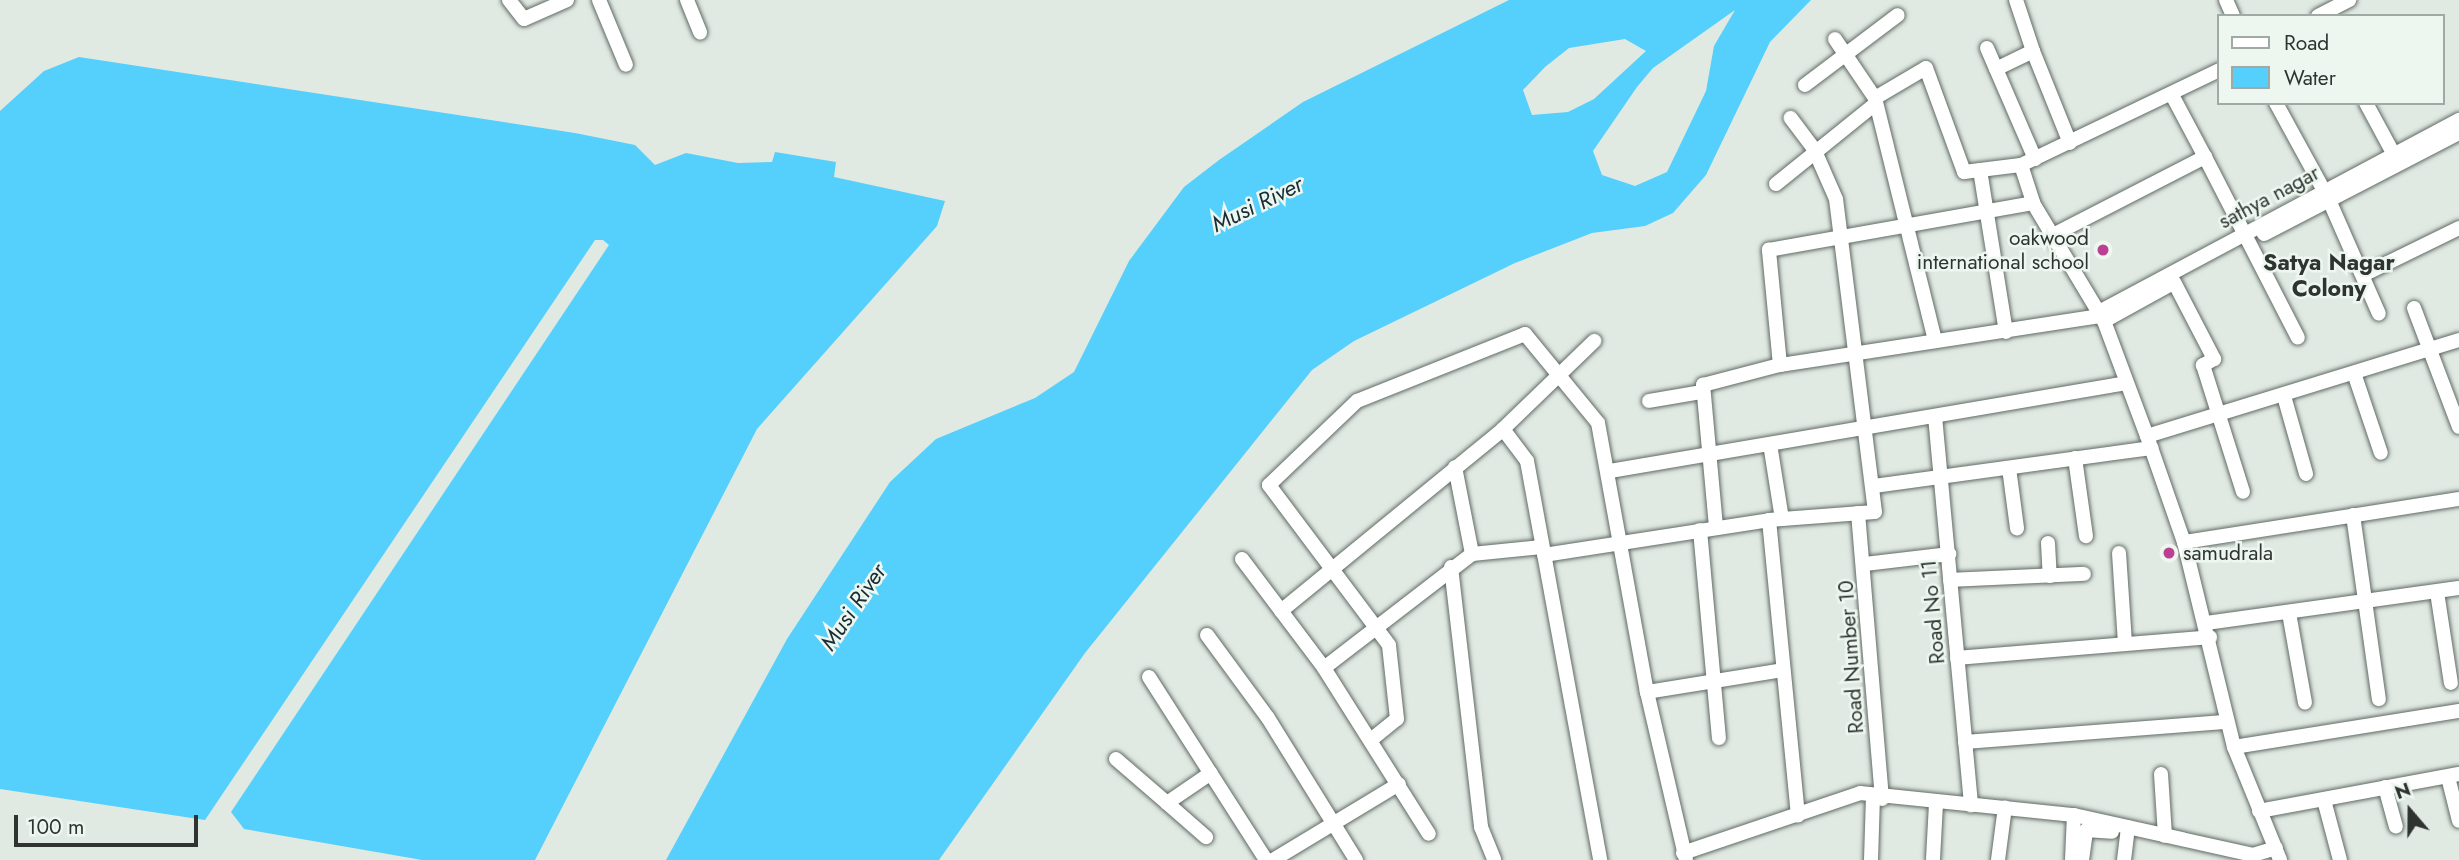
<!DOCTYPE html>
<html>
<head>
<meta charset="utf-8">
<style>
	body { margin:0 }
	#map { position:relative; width:2459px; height:860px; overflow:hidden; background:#e0eae3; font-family:Jost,sans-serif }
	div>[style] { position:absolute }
	.water>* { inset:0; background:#55cffb }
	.roads { filter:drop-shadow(0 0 2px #616a64) drop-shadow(0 0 2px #616a64) }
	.minor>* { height:14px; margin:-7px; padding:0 7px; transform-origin:7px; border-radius:7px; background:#fff }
	.dots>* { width:19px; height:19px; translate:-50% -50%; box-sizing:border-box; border:4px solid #edf7f0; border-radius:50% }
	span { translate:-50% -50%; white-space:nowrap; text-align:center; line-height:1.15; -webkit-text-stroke:5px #edf7f0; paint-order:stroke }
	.street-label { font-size:21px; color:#303431 }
	.poi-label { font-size:21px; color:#303431 }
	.right { translate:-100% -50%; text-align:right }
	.left { translate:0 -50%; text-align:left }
	.water-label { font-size:23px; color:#182d35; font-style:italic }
	.neighbourhood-label { font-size:23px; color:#303431; font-weight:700 }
	.legend { position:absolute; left:2217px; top:14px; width:228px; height:91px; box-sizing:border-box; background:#edf7f0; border:2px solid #a1a9a4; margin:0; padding:9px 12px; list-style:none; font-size:21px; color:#303431 }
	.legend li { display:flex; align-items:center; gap:14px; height:35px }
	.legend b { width:35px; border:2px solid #a1a9a4 }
	.north { position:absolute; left:2375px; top:776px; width:70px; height:70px; -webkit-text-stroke:5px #edf7f0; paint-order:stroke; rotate:340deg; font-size:19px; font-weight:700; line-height:28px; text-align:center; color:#303431 }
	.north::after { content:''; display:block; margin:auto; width:24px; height:32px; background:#303431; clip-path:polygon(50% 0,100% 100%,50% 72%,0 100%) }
	.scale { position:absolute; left:14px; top:815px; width:184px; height:32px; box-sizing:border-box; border:4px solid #303431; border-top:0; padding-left:9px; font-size:21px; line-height:24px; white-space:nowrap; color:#303431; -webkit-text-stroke:5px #edf7f0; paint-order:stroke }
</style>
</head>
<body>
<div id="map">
	<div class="water">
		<i style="clip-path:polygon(evenodd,1509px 0,1811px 0,1770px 42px,1706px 175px,1673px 213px,1645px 226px,1592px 233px,1515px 263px,1354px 341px,1312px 370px,1085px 653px,939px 860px,666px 860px,787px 639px,890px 482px,936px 439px,1035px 398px,1074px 372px,1129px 261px,1184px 187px,1219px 160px,1303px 102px,1509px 0,1735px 10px,1714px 46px,1706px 91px,1667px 172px,1635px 186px,1602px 175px,1593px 151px,1637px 87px,1653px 68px,1735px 10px,1509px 0,1625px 39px,1646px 51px,1594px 99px,1568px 112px,1532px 115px,1523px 90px,1545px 67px,1569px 48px,1625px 39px)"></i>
		<i style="clip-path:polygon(79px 57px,575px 133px,635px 145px,655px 165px,686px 153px,738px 163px,772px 162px,775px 152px,836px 162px,834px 177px,945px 201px,937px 226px,757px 429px,535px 860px,422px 860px,244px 829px,231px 812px,609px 245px,603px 240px,595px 240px,205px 820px,0 789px,0 111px,44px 71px)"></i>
	</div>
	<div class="roads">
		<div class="minor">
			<i style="left:509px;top:0;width:24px;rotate:52deg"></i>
			<i style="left:524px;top:19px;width:47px;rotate:-23.8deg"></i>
			<i style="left:599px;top:0;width:70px;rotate:67.4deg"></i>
			<i style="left:687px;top:0;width:35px;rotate:68deg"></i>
			<i style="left:2226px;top:0;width:17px;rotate:66deg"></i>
			<i style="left:2318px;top:16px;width:35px;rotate:-27deg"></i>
			<i style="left:1835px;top:39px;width:71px;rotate:55.9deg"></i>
			<i style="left:1875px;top:98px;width:250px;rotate:76.1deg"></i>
			<i style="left:1987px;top:48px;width:121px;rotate:66.6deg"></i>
			<i style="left:2033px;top:51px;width:99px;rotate:68.1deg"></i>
			<i style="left:1996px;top:69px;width:41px;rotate:-25.9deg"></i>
			<i style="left:2033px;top:51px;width:54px;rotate:-108.4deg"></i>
			<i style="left:1805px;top:85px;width:116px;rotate:-37deg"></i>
			<i style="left:2172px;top:95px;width:70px;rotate:62deg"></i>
			<i style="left:1875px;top:98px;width:59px;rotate:-30.5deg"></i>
			<i style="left:1926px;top:68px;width:111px;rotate:69.9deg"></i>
			<i style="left:1964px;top:172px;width:57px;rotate:-7deg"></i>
			<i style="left:2021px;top:165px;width:220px;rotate:-25.6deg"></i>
			<i style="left:2276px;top:103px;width:111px;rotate:61.3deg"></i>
			<i style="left:2329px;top:200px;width:124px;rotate:66.3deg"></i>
			<i style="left:2366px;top:103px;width:57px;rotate:61.6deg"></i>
			<i style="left:2021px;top:165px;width:40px;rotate:72deg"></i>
			<i style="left:2033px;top:203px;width:138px;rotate:59deg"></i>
			<i style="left:2104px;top:321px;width:123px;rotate:69.5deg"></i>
			<i style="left:2147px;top:436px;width:112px;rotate:70.8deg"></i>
			<i style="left:2184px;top:542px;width:211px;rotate:76.3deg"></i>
			<i style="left:2234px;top:747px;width:122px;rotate:67.8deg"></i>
			<i style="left:1980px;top:170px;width:164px;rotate:80.9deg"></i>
			<i style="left:1776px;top:184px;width:126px;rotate:-38.9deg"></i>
			<i style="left:2055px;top:234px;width:169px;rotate:-27.2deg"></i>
			<i style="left:2205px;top:157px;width:203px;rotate:62.8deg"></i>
			<i style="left:2264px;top:234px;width:220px;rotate:-27.4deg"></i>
			<i style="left:2363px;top:275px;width:107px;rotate:-26.1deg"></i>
			<i style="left:2174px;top:282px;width:87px;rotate:62.5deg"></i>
			<i style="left:2214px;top:359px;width:13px;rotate:151deg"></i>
			<i style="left:2203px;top:365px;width:133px;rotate:72.5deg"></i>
			<i style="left:2414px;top:308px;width:127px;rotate:69.3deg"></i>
			<i style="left:2099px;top:312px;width:408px;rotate:-28.1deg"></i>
			<i style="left:2104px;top:321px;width:79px;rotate:-28.8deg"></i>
			<i style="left:1780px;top:365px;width:116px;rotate:-95.5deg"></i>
			<i style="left:1769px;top:250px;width:268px;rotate:-10.1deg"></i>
			<i style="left:2354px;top:373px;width:84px;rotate:71.4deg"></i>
			<i style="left:2284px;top:396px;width:81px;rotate:74.2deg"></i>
			<i style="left:1649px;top:401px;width:53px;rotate:-9.8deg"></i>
			<i style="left:1935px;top:416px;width:391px;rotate:84.7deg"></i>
			<i style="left:1503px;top:429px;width:40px;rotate:53deg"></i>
			<i style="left:1527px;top:461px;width:406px;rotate:79.6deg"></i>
			<i style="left:2147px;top:436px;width:326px;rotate:-17.1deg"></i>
			<i style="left:1770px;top:444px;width:76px;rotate:80.9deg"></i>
			<i style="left:2075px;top:458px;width:79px;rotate:82deg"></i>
			<i style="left:1455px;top:467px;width:89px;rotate:78.9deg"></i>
			<i style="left:2009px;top:468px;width:61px;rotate:82.4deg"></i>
			<i style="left:1610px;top:471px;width:524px;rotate:-9.66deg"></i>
			<i style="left:1874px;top:486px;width:280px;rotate:-7.8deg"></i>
			<i style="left:1858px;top:513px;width:287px;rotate:85.2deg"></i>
			<i style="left:2353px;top:515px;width:186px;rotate:82deg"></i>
			<i style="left:1769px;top:520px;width:297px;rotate:84.4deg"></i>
			<i style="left:1716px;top:527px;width:143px;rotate:-95.2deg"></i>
			<i style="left:1703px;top:385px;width:80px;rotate:-14.6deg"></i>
			<i style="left:1780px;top:365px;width:325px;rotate:-8.7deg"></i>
			<i style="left:1700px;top:530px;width:209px;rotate:84.8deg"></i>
			<i style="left:2184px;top:542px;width:278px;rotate:-8.9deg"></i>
			<i style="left:2048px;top:543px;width:33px;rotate:87deg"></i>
			<i style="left:2119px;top:553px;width:91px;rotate:86.2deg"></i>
			<i style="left:1544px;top:555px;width:228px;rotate:-8.8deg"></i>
			<i style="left:1769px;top:520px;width:106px;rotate:-4.3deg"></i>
			<i style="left:1875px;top:512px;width:315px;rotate:-97.1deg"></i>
			<i style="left:1836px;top:199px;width:55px;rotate:-113.7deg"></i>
			<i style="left:1814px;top:149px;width:39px;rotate:-127deg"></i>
			<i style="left:1242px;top:559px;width:136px;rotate:53deg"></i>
			<i style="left:1324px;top:668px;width:196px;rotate:57.7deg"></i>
			<i style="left:1865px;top:564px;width:85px;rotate:-6.8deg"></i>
			<i style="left:1451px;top:567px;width:262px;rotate:83.4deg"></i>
			<i style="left:1481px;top:827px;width:35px;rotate:68deg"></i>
			<i style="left:1950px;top:580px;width:134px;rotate:-2.6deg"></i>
			<i style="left:2437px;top:592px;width:92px;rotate:81.3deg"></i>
			<i style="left:1281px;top:611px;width:287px;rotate:-39.3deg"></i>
			<i style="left:1503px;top:429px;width:127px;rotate:-44deg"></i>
			<i style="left:2289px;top:613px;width:91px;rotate:79.9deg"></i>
			<i style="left:2206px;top:623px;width:255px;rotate:-7.9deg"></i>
			<i style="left:1207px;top:635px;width:103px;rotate:53.7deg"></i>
			<i style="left:1268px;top:718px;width:167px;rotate:58.2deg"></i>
			<i style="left:1957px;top:658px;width:254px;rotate:-4.7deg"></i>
			<i style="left:1324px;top:668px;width:187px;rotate:-37.6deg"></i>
			<i style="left:1472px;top:554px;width:70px;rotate:-5.7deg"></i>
			<i style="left:1149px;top:677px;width:217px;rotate:57.4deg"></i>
			<i style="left:1647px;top:692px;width:138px;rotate:-9.2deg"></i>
			<i style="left:1372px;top:739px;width:32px;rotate:-39deg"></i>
			<i style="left:1397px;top:719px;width:74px;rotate:-96.2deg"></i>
			<i style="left:1389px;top:645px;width:200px;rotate:-126.9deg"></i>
			<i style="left:1269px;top:485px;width:122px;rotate:-43.7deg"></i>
			<i style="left:1357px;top:401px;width:181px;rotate:-21.7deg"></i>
			<i style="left:1525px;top:334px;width:115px;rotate:50.6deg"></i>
			<i style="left:1598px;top:423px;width:273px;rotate:79.7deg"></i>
			<i style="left:1647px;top:692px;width:172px;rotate:76.9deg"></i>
			<i style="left:1965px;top:742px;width:263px;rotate:-4.4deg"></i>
			<i style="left:2234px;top:747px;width:228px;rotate:-9.1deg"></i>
			<i style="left:1116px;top:759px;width:67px;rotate:40.8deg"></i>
			<i style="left:1167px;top:803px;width:53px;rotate:-34.3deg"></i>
			<i style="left:2161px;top:774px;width:62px;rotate:86.3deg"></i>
			<i style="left:2448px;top:777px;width:45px;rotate:76deg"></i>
			<i style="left:2385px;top:787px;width:41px;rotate:74.6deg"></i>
			<i style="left:2324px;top:800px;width:62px;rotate:75.1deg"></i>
			<i style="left:1167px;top:803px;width:52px;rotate:41.1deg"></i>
			<i style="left:2259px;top:811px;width:203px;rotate:-10.5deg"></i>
			<i style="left:1683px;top:853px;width:187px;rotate:-18.7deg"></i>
			<i style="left:1860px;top:793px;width:215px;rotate:5.9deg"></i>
			<i style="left:2074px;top:815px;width:183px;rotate:12.6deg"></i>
			<i style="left:2253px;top:855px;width:24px;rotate:-17deg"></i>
			<i style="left:1933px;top:859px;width:56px;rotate:-86.9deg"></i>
			<i style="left:1273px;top:860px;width:147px;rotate:-31.1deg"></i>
			<i style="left:1871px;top:860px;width:62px;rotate:-88.2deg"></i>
			<i style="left:1998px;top:860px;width:53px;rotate:-82.5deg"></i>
			<i style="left:2072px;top:860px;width:45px;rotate:-87.5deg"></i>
			<i style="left:2082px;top:860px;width:30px;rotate:-82deg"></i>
			<i style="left:2086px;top:830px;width:26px;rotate:4deg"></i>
			<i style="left:2124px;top:860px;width:33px;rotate:-83deg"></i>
		</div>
	</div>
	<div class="dots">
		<i style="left:2103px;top:250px;background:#bb4092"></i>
		<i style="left:2169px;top:553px;background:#bb4092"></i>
	</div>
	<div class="street-label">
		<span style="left:2269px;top:197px;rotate:-28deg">sathya nagar</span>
		<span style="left:1933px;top:612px;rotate:-95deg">Road No 11</span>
		<span style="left:1851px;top:657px;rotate:-94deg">Road Number 10</span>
	</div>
	<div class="poi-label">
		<span class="right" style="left:2089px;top:250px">oakwood<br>international school</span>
		<span class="left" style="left:2183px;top:553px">samudrala</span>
	</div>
	<div class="water-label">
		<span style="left:1257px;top:204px;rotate:-26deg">Musi River</span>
		<span style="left:853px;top:607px;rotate:-56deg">Musi River</span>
	</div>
	<div class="neighbourhood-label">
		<span style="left:2329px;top:275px">Satya Nagar<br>Colony</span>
	</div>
	<ul class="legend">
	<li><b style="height:9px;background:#fff"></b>Road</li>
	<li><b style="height:19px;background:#55cffb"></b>Water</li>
	</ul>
	<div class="north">N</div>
	<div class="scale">100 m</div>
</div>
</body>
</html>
